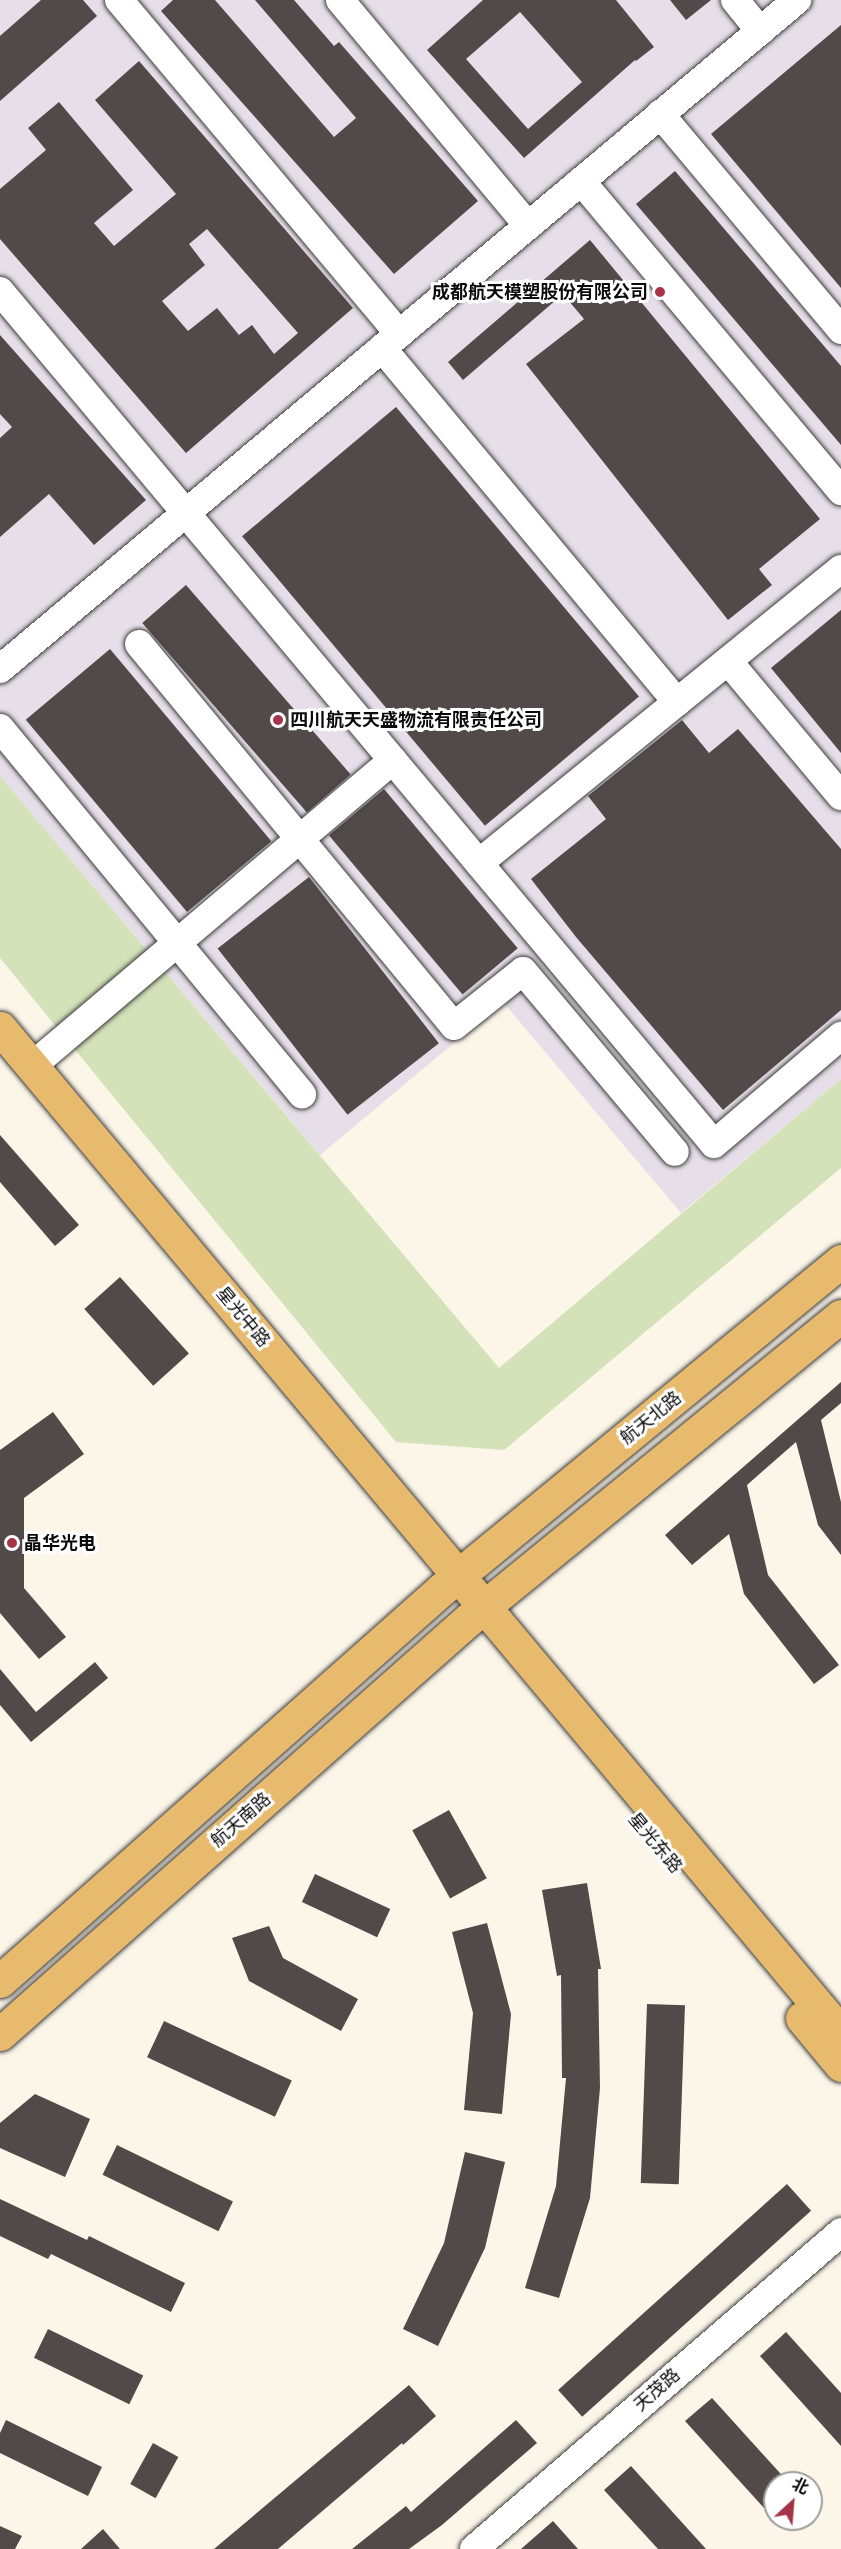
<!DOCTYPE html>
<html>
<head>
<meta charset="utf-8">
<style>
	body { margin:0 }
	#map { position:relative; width:841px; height:2549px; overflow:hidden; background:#fcf6e9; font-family:Bitter,"Noto Sans SC",serif }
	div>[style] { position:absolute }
	.industrial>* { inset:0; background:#e6dee8 }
	.green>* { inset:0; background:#d3e2b8 }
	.building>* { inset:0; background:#514a48; transform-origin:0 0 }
	.roads { filter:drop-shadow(0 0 2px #3d3d3d) drop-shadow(0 0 2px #3d3d3d) }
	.minor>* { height:28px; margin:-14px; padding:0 14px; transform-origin:14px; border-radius:14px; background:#fff }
	.major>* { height:33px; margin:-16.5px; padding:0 16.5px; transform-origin:16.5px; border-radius:16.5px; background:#e7ba6e }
	.dots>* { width:16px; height:16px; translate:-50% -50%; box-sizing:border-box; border:3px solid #fff; border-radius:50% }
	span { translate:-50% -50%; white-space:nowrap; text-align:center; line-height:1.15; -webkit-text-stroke:6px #fff; paint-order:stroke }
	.poi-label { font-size:18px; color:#0a0a0a; font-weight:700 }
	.right { translate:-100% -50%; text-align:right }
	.left { translate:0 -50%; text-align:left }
	.street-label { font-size:18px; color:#0a0a0a }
	.north { position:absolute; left:763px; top:2471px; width:60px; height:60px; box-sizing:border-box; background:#fff; border:2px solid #9d9d9d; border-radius:50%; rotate:26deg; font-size:16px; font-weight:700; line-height:24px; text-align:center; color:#0a0a0a }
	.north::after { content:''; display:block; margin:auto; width:21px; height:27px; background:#a73449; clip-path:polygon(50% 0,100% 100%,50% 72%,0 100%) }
</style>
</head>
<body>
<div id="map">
	<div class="industrial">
		<i style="clip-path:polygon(0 0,841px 0,841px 1079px,681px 1213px,503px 1002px,320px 1155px,0 776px)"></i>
	</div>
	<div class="green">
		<i style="clip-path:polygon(0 776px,499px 1368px,841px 1079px,841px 1168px,504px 1450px,396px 1442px,0 958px)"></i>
	</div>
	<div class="building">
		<i style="clip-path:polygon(41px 0,83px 0,97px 16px,0 101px,0 36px)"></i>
		<i style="clip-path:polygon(173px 0,215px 0,334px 137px,356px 118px,255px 0,294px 0,334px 46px,339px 42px,478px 201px,394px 274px,161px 11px)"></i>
		<i style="clip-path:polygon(evenodd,483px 0,616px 0,654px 47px,636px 61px,635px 60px,524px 158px,427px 50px,483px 0,520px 12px,582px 82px,528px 129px,466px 59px,520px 12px)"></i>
		<i style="clip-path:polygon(670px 0,711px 0,686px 20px)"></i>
		<i style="clip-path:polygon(841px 25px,841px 288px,711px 134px)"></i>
		<i style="clip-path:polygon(evenodd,139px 61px,353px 308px,186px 453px,0 239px,0 189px,46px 150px,28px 128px,59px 102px,133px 190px,94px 223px,114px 246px,176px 194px,95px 100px,139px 61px,207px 229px,298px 333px,274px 354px,252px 325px,239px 335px,217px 308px,188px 331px,162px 301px,205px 265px,189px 244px,207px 229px)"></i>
		<i style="clip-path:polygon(675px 171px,841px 366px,841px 445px,636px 204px)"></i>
		<i style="clip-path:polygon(590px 240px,820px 519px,759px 569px,772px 585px,728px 620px,526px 364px,584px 319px,563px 294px,463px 380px,448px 362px)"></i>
		<i style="clip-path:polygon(0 335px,146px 500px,94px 545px,49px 494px,0 537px,0 438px,12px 427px,0 414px)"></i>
		<i style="left:396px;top:407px;width:378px;height:201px;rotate:50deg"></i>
		<i style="left:186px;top:585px;width:251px;height:58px;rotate:49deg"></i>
		<i style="clip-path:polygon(841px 610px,841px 753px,771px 668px)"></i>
		<i style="left:110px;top:649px;width:251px;height:110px;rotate:50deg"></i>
		<i style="clip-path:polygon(682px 720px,709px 753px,738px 729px,841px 849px,841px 1010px,723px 1110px,576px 937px,531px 879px,606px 819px,588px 796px)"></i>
		<i style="left:384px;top:789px;width:208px;height:72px;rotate:50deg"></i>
		<i style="left:309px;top:877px;width:211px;height:116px;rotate:52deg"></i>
		<i style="clip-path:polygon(0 1135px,79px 1225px,55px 1246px,0 1182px)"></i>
		<i style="left:120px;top:1277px;width:103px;height:48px;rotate:48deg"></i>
		<i style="clip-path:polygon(841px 1382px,841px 1403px,821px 1420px,841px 1502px,841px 1555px,818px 1525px,796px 1442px,747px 1485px,768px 1575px,839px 1665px,814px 1684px,744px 1594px,729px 1534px,692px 1565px,665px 1535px)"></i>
		<i style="clip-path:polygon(53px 1412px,84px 1454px,24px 1498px,24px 1588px,66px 1637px,39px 1659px,0 1613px,0 1450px)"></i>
		<i style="clip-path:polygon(95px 1662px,108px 1678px,31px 1742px,0 1705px,0 1669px,36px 1712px)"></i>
		<i style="left:449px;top:1810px;width:78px;height:42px;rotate:61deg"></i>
		<i style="left:315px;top:1874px;width:83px;height:31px;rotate:25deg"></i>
		<i style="clip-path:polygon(587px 1883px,601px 1969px,598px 1969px,600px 2088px,590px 2198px,559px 2298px,525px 2288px,556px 2186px,566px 2078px,562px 2078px,561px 1975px,557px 1976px,542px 1890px)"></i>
		<i style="clip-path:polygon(487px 1923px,511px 2014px,502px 2114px,464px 2110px,473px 2013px,452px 1932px)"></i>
		<i style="clip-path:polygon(269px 1926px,283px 1958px,358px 1999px,341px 2031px,249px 1981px,232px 1938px)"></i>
		<i style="left:647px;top:2004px;width:38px;height:179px;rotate:2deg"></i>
		<i style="left:164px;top:2021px;width:141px;height:40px;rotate:25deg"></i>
		<i style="clip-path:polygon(35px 2094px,90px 2119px,65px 2177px,0 2148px,0 2123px)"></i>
		<i style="left:117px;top:2145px;width:129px;height:33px;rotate:26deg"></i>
		<i style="clip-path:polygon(465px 2152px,505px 2162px,485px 2248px,438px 2346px,403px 2329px,444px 2243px)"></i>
		<i style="left:787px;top:2184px;width:36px;height:308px;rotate:48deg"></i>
		<i style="clip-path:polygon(0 2199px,87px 2240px,89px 2236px,185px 2283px,171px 2312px,51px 2254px,48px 2259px,0 2236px)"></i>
		<i style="left:48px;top:2329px;width:106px;height:32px;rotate:26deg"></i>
		<i style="clip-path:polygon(786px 2332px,841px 2393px,841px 2446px,760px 2356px)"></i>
		<i style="clip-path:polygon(409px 2385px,436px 2416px,403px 2445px,402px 2443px,278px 2549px,214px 2549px)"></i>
		<i style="clip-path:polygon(712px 2398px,789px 2483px,775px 2483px,775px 2520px,685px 2421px)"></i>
		<i style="clip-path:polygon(6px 2420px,102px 2467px,88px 2496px,0 2453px,0 2433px)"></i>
		<i style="clip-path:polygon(516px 2420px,537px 2443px,442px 2525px,409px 2549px,352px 2549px,406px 2506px,411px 2512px)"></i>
		<i style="left:153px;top:2443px;width:29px;height:47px;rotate:29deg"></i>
		<i style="clip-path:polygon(631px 2466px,706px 2549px,658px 2549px,604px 2490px)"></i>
		<i style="clip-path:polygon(553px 2521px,578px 2549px,521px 2549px)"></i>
		<i style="clip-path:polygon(0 2526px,22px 2536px,15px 2549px,0 2549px)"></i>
		<i style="clip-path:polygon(103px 2529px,120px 2549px,81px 2549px)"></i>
	</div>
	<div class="roads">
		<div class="minor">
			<i style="left:119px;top:0;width:436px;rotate:50deg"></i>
			<i style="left:340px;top:0;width:294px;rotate:50.2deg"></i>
			<i style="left:735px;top:0;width:40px;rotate:51deg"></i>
			<i style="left:660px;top:114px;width:282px;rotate:50deg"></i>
			<i style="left:581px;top:181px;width:405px;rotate:50deg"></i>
			<i style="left:0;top:291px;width:1112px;rotate:50.07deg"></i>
			<i style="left:714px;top:1144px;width:167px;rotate:-40.4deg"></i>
			<i style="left:382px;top:348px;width:461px;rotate:50.2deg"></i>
			<i style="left:139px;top:644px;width:495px;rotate:50.5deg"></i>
			<i style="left:454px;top:1026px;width:88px;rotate:-38.6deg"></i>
			<i style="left:523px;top:971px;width:236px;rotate:50deg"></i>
			<i style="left:728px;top:661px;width:176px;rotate:50.1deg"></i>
			<i style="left:0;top:669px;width:1041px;rotate:-40.01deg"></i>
			<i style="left:0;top:728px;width:475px;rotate:50.5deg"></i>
			<i style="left:479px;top:863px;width:466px;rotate:-39.1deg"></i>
			<i style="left:32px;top:1066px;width:473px;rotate:-40.3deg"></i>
			<i style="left:474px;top:2549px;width:485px;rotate:-40.8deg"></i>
		</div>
		<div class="major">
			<i style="left:0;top:1028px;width:1310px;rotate:50.08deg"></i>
			<i style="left:0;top:1981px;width:591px;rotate:-41.57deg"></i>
			<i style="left:442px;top:1589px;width:517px;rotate:-39.42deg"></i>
			<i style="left:802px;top:2018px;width:61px;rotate:50.3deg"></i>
			<i style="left:0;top:2034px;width:625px;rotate:-41.5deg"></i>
			<i style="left:468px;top:1620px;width:481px;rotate:-39.2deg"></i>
		</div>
	</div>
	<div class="dots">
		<i style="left:660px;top:292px;background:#a73449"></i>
		<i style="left:278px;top:720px;background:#a73449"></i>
		<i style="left:12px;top:1543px;background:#a73449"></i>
	</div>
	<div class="poi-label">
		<span class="right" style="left:648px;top:292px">成都航天模塑股份有限公司</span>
		<span class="left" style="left:290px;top:720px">四川航天天盛物流有限责任公司</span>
		<span class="left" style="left:24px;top:1543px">晶华光电</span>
	</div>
	<div class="street-label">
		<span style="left:243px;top:1317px;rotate:50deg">星光中路</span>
		<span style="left:651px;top:1418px;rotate:-39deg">航天北路</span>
		<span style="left:241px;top:1820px;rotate:-41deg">航天南路</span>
		<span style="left:655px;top:1843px;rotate:50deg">星光东路</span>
		<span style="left:657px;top:2390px;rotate:-41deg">天茂路</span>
	</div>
	<div class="north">北</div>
</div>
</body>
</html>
